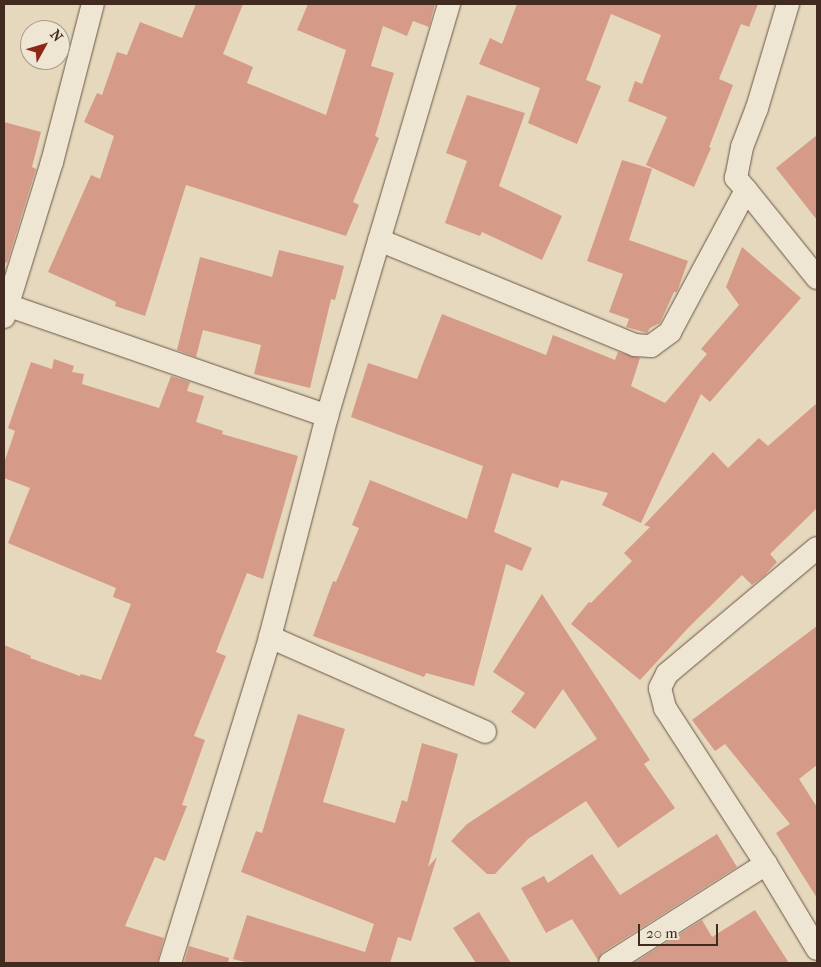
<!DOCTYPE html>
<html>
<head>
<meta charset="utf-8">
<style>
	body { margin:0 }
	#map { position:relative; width:821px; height:967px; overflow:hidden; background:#e5d8bc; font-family:"IM FELL French Canon",serif }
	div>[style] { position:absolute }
	.building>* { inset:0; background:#d69b88 }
	.roads { filter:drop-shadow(0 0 1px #6a5647) drop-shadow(0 0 1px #6a5647) }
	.street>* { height:22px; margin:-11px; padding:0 11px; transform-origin:11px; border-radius:11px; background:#eee6d3 }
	span { translate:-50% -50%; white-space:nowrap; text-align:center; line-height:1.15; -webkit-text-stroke:5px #eee6d3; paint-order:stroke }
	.frame { position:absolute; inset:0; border:5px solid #412a20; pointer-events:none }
	.north { position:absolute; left:20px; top:20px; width:50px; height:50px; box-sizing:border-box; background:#eee6d3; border:1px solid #a99b8b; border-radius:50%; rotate:51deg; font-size:14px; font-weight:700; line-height:20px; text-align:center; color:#412a20 }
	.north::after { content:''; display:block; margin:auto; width:18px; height:22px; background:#8f2418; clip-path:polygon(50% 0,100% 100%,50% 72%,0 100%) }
	.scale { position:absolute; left:638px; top:924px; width:80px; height:22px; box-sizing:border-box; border:2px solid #412a20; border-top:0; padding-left:6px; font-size:15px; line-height:18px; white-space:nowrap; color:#412a20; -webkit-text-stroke:4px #eee6d3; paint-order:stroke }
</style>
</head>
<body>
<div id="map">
	<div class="building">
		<i style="clip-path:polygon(196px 4px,243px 4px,223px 54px,253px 67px,247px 83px,326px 115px,346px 50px,297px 30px,308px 4px,435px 4px,429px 27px,413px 21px,407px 36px,383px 26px,371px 66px,394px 73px,375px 136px,379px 138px,353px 202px,359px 205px,346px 236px,186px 185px,145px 316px,115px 306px,116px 302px,48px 272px,91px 175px,100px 179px,114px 136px,84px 122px,97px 93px,102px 95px,117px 52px,127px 55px,140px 22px,182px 38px)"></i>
		<i style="clip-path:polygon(517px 4px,758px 4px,749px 27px,741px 24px,719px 79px,733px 85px,709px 147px,711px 148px,694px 187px,646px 165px,667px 117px,628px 101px,635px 81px,642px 84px,661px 35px,611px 14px,586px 80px,601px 86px,577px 144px,528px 123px,540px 88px,479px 64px,490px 38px,502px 44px)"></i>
		<i style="clip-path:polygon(467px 95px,525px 113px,499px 186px,562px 216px,542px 260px,482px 232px,480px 236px,445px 223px,467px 161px,446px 153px)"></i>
		<i style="clip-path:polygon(4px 122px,41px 132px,32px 167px,36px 169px,7px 263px,4px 262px)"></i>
		<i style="clip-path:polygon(817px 135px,817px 220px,776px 168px)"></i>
		<i style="clip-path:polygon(622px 160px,652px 169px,629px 240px,688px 261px,677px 292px,674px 292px,660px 323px,650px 328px,647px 333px,626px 327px,629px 319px,609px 312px,623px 274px,587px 261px)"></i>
		<i style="clip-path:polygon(742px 247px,801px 298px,710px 402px,701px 394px,641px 523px,602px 505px,608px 493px,561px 480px,558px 488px,512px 473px,494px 532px,532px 548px,522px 571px,506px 564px,474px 686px,426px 673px,424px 677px,313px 636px,333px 581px,336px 582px,359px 528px,352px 525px,370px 480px,467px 519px,483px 466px,351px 417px,368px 363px,417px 379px,442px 314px,546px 355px,553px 335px,615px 360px,618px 352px,640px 358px,631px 386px,665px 403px,707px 354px,701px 349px,739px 305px,726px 287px)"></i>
		<i style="clip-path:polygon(279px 250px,344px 266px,335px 300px,331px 299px,310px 388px,254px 374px,261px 345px,203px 330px,196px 357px,177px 350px,200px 257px,272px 277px)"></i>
		<i style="clip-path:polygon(54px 359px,74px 366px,72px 372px,84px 374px,82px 384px,159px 408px,171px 376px,190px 382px,187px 391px,204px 396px,196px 422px,223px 431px,222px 434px,298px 456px,263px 579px,247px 573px,216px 652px,226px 656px,194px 736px,205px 740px,182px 805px,187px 806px,165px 861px,155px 857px,125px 926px,164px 938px,157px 963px,4px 963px,4px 645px,31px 656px,30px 658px,80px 676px,81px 674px,101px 680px,131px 604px,113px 597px,116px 588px,8px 543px,30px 488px,4px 478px,4px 463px,15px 431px,8px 428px,31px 362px,52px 369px)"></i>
		<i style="clip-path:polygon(817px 403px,817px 508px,770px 554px,777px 562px,764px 576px,752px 585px,742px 575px,689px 627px,640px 680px,571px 624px,589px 602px,591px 603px,632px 561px,624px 553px,650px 527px,644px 525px,713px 452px,728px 468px,759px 438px,768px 446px)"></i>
		<i style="clip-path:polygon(542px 594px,650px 760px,644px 764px,675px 808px,618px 848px,586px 801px,528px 839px,495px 874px,487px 874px,451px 841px,467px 824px,597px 739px,563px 689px,535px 729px,511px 712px,525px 693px,493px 672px)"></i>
		<i style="clip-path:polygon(817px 626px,817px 765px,799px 779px,817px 807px,817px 898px,776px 833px,790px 824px,725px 744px,715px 751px,692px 720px)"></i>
		<i style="clip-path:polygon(298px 714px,345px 729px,323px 802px,395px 823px,402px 800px,407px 802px,422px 743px,458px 754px,428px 867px,437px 857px,411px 941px,398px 937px,390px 963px,249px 963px,233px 959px,247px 915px,365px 952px,374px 924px,241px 872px,256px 831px,262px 833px)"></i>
		<i style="clip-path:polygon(717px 834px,737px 867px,603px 952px,598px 960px,572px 919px,546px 933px,521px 888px,544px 876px,548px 883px,592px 854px,620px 895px)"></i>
		<i style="clip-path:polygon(755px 910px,789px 963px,634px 963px,702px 920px,712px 937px)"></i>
		<i style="clip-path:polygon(479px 912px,511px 963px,476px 963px,453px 928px)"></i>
		<i style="clip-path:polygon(189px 946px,229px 958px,228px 963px,184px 963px)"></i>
	</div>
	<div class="roads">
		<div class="street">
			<i style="left:746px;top:190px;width:113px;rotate:51.1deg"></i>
			<i style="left:379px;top:240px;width:277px;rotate:22.3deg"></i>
			<i style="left:635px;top:345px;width:16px;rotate:4deg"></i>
			<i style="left:651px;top:346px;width:24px;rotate:-36deg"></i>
			<i style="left:670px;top:332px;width:161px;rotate:-61.8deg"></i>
			<i style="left:746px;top:190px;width:16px;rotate:-130deg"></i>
			<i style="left:736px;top:178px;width:32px;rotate:-79deg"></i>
			<i style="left:742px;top:147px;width:42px;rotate:-69deg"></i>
			<i style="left:757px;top:108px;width:109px;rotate:-73.4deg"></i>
			<i style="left:4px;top:304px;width:342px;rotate:19.1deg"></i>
			<i style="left:4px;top:317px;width:162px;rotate:-72.8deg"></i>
			<i style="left:52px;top:162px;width:163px;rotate:-75.5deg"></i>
			<i style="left:817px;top:548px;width:196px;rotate:140deg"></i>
			<i style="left:667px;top:674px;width:16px;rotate:117deg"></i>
			<i style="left:660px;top:688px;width:21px;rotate:76deg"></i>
			<i style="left:665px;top:708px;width:186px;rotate:57.1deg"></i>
			<i style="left:766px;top:864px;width:99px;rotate:59deg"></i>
			<i style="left:270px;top:637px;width:235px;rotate:23.8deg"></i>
			<i style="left:170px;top:963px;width:341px;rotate:-72.9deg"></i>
			<i style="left:270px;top:637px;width:228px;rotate:-75.5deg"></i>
			<i style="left:327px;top:416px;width:430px;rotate:-73.5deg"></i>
			<i style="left:610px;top:963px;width:185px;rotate:-32.4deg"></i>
		</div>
	</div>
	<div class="frame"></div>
	<div class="north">N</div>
	<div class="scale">20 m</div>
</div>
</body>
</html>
